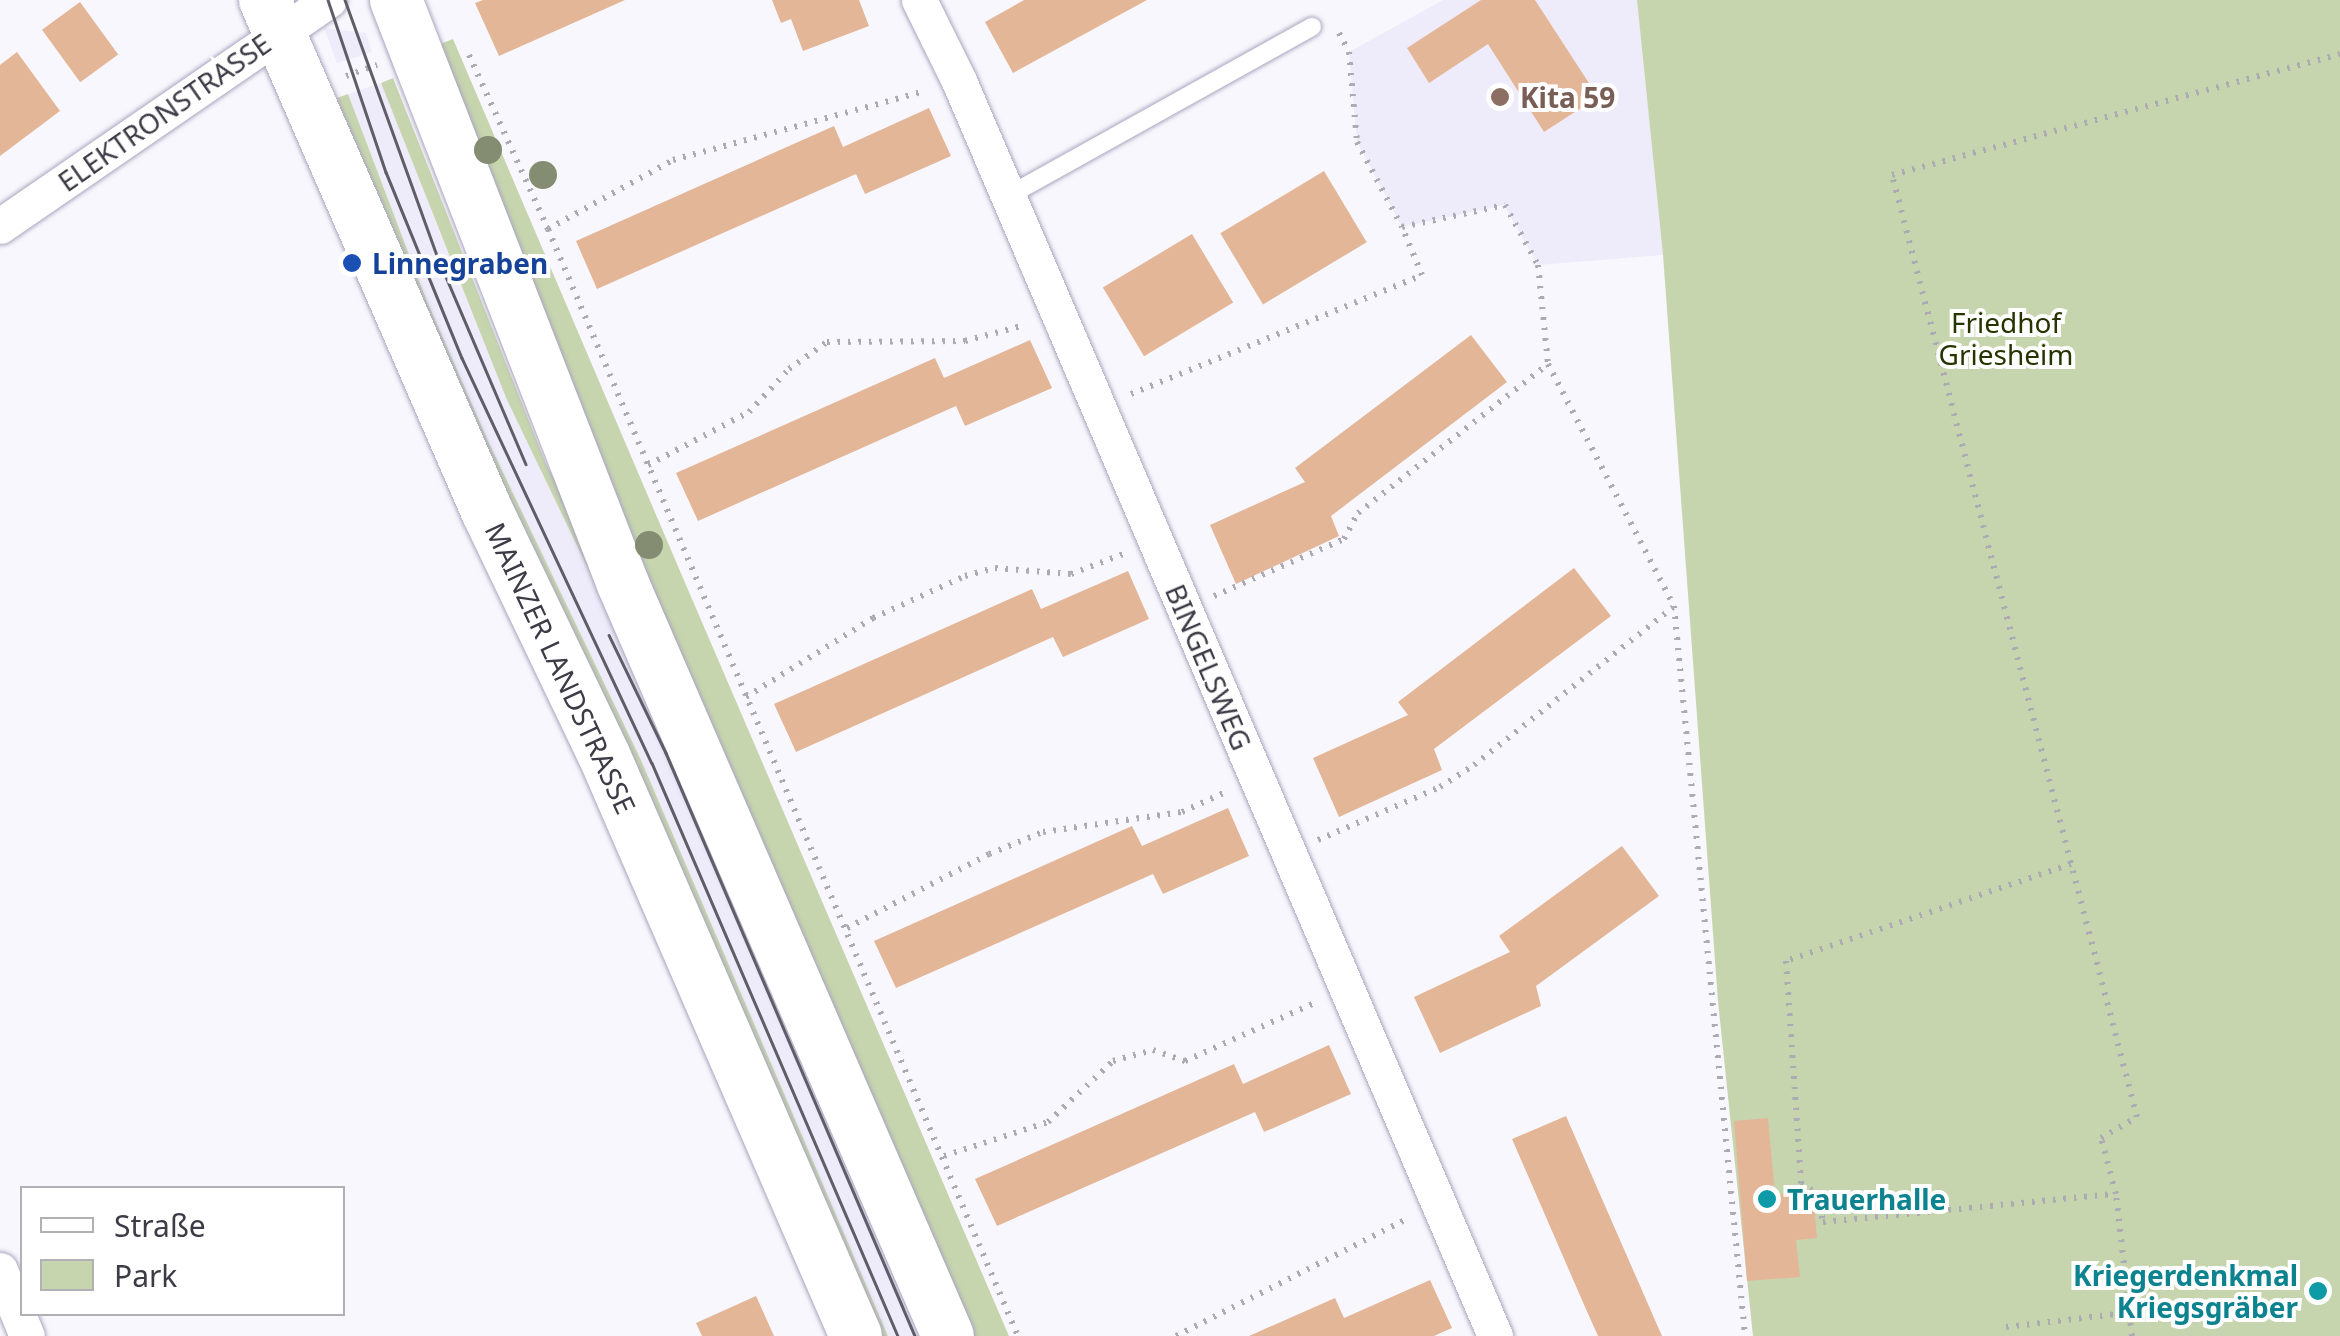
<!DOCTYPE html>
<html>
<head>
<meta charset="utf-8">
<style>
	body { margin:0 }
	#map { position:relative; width:2340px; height:1336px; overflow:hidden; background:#f8f7fd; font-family:"Noto Sans",sans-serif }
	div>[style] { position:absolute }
	.built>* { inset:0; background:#eeebfa }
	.green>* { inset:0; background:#c7d5ae }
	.building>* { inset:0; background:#e4b698; transform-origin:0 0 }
	.path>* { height:6px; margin-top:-3px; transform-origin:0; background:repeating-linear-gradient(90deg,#acabb3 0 2.5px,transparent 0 10.5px) }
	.roads { filter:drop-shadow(0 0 2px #a9a5bf) drop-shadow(0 0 2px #a9a5bf) }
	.lane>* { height:18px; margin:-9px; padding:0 9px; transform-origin:9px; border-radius:9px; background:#fff }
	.street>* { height:35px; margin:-17.5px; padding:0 17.5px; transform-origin:17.5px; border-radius:17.5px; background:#fff }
	.primary>* { height:52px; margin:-26px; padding:0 26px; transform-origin:26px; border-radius:26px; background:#fff }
	.tram>* { height:2.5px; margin:-1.25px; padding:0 1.25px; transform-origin:1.25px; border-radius:1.25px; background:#5f5e68 }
	.trees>* { width:28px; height:28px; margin:-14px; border-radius:50%; background:#848c72 }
	.dots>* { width:28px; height:28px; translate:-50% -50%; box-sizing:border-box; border:5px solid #fff; border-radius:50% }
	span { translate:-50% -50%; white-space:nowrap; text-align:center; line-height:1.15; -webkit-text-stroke:8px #fff; paint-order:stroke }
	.education-label { font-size:28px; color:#785e54; font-weight:700 }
	.left { translate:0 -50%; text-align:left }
	.street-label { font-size:28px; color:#3c3b46 }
	.transit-label { font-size:28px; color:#164399; font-weight:700 }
	.park-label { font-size:28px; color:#263400 }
	.culture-label { font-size:28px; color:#0d838f; font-weight:700 }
	.right { translate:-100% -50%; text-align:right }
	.legend { position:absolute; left:20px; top:1186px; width:325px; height:130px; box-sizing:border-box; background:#fff; border:2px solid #b1b1b5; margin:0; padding:12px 18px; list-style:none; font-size:30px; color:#3c3b46 }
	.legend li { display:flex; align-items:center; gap:20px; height:50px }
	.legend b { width:50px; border:2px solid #b1b1b5 }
</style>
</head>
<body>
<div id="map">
	<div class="built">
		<i style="clip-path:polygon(1443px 0,1637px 0,1663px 255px,1538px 265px,1504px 205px,1402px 227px,1357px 142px,1349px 52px)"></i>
		<i style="clip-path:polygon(324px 28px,366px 33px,372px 52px,337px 63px)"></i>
		<i style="clip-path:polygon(381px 83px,507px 400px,593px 579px,926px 1336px,888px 1336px,641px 760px,488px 441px,426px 299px,348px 94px)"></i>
	</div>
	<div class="green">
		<i style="clip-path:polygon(1637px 0,2340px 0,2340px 1336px,1753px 1336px,1718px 1001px,1663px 255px)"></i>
		<i style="clip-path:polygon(453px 39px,686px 585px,1009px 1336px,973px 1336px,665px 619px,440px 44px)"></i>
		<i style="clip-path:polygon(393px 78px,546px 464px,615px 594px,593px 579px,507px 400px,381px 83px)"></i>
		<i style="clip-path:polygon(348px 94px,426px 299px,488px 441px,641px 760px,888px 1336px,881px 1336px,484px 446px,334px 99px)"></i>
	</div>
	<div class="building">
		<i style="clip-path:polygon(483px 0,625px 0,499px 56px,475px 3px)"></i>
		<i style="clip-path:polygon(772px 0,859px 0,869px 26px,803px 51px,791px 19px,781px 23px)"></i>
		<i style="clip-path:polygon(1024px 0,1147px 0,1013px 73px,985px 22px)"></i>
		<i style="clip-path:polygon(1481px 0,1535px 0,1598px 97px,1544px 132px,1488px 44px,1429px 83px,1407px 48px)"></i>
		<i style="left:80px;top:2px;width:65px;height:47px;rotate:54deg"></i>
		<i style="clip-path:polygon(17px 52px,60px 111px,0 156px,0 65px)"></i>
		<i style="clip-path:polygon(929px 108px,951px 156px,865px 194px,856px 174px,597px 289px,576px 241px,834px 126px,843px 147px)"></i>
		<i style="left:1324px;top:171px;width:83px;height:121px;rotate:59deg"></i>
		<i style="left:1192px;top:234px;width:80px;height:104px;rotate:59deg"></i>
		<i style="clip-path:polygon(1471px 335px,1507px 382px,1331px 516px,1339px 536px,1236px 584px,1210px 525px,1305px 482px,1295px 468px)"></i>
		<i style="clip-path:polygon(1030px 340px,1052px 388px,965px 426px,956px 406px,698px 521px,676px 473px,935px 358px,944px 378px)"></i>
		<i style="clip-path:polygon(1574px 568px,1611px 616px,1434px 749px,1442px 770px,1339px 817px,1313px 758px,1408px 715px,1398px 702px)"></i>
		<i style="clip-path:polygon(1128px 571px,1149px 619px,1063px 657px,1053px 637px,796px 752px,774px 704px,1032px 589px,1041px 609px)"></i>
		<i style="clip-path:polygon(1228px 808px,1249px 856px,1163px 894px,1153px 874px,896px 988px,874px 941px,1132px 826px,1142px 846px)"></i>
		<i style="clip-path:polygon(1622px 846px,1659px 896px,1536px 986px,1541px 1006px,1440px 1053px,1414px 997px,1510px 952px,1499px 936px)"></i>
		<i style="clip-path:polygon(1329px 1045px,1351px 1094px,1264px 1132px,1255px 1112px,997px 1226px,975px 1179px,1234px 1064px,1243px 1084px)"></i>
		<i style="clip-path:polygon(1566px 1116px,1602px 1199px,1662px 1336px,1598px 1336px,1585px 1307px,1512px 1139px)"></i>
		<i style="clip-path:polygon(1768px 1118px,1775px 1194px,1792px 1193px,1793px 1205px,1814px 1203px,1817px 1238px,1796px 1240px,1800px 1277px,1747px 1281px,1734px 1121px)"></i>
		<i style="clip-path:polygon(1430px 1280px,1452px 1328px,1434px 1336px,1249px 1336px,1335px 1298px,1344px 1318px)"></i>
		<i style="clip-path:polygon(756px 1296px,774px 1336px,702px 1336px,696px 1323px)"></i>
	</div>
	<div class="path">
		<i style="left:1339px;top:33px;width:21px;rotate:62deg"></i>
		<i style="left:1349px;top:52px;width:90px;rotate:84.9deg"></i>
		<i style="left:1357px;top:142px;width:96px;rotate:62.1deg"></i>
		<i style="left:1402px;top:227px;width:105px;rotate:-12.1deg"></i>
		<i style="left:1505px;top:205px;width:68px;rotate:61.2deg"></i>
		<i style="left:1538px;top:265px;width:100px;rotate:84.2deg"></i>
		<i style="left:1548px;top:364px;width:273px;rotate:62.5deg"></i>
		<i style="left:1674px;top:606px;width:733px;rotate:84.44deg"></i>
		<i style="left:469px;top:55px;width:191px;rotate:65.6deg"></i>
		<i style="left:548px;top:229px;width:1203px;rotate:67deg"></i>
		<i style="left:346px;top:76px;width:33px;rotate:-20deg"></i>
		<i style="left:548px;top:229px;width:143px;rotate:-28.9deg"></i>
		<i style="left:673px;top:160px;width:261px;rotate:-15.3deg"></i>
		<i style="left:1131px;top:394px;width:314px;rotate:-22.2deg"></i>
		<i style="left:1422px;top:275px;width:52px;rotate:-112.6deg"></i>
		<i style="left:648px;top:465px;width:114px;rotate:-27.7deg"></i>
		<i style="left:749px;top:412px;width:59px;rotate:-47.1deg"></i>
		<i style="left:789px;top:369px;width:47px;rotate:-35.4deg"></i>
		<i style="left:827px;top:342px;width:138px;rotate:-0.4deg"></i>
		<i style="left:965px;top:341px;width:62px;rotate:-14.9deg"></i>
		<i style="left:1214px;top:596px;width:142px;rotate:-23.7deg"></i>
		<i style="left:1344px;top:539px;width:30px;rotate:-62deg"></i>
		<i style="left:1358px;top:513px;width:241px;rotate:-38.1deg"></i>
		<i style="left:746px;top:697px;width:150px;rotate:-31.9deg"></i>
		<i style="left:873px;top:618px;width:101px;rotate:-24.5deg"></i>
		<i style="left:965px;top:576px;width:31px;rotate:-15deg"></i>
		<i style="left:995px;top:568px;width:76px;rotate:4.5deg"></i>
		<i style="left:1071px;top:574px;width:56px;rotate:-21deg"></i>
		<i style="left:1318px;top:840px;width:133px;rotate:-23.5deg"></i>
		<i style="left:1440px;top:787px;width:40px;rotate:-32.9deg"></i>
		<i style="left:1474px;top:765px;width:254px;rotate:-38.4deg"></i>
		<i style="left:2071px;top:864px;width:301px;rotate:161.2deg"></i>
		<i style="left:1786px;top:961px;width:223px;rotate:86.1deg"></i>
		<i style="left:1801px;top:1183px;width:22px;rotate:34deg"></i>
		<i style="left:1819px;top:1195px;width:27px;rotate:82deg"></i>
		<i style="left:1823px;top:1222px;width:294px;rotate:-5.5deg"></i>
		<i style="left:847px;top:928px;width:160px;rotate:-27.5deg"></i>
		<i style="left:989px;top:854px;width:58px;rotate:-22.2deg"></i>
		<i style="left:1043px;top:832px;width:140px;rotate:-8.2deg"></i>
		<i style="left:1182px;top:812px;width:51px;rotate:-24.5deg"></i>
		<i style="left:944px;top:1156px;width:109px;rotate:-18.1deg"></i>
		<i style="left:1048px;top:1122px;width:89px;rotate:-43.2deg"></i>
		<i style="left:1113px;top:1061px;width:41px;rotate:-15.4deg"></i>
		<i style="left:1153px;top:1050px;width:34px;rotate:19deg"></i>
		<i style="left:1185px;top:1061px;width:145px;rotate:-24.1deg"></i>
		<i style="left:2006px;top:1327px;width:205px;rotate:-6.7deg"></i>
		<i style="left:1176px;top:1336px;width:259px;rotate:-26.9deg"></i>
		<i style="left:2132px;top:1336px;width:143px;rotate:-96.4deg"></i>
		<i style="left:2116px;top:1194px;width:58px;rotate:-105deg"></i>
		<i style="left:2101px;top:1138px;width:42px;rotate:-30.3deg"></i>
		<i style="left:2137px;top:1117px;width:973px;rotate:-104.58deg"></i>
		<i style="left:1892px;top:175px;width:464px;rotate:-15.1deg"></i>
	</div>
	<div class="roads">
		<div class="lane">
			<i style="left:1008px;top:196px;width:348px;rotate:-29.1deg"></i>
		</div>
		<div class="street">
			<i style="left:919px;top:0;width:90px;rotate:63.7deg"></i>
			<i style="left:959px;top:81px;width:1365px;rotate:66.87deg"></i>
			<i style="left:0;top:226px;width:399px;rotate:-34.5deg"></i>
			<i style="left:0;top:1270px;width:71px;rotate:67.8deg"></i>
		</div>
		<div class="primary">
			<i style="left:265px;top:0;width:557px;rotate:66.52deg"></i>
			<i style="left:487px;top:511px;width:271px;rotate:64.4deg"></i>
			<i style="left:604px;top:755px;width:633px;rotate:66.55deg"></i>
			<i style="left:396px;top:0;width:627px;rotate:68.76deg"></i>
			<i style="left:623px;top:584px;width:819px;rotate:66.63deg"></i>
		</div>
	</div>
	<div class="tram">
		<i style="left:328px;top:0;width:182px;rotate:71.4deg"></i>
		<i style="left:386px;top:172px;width:201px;rotate:67.8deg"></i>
		<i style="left:462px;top:358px;width:447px;rotate:64.9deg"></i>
		<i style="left:652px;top:763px;width:624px;rotate:66.77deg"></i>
		<i style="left:345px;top:0;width:274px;rotate:70.2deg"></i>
		<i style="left:438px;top:258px;width:224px;rotate:66.9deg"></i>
		<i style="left:609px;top:635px;width:131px;rotate:64.2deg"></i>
		<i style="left:666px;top:753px;width:634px;rotate:66.87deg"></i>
	</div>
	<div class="trees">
		<i style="left:488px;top:150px"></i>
		<i style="left:543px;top:175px"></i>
		<i style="left:649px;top:545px"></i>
	</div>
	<div class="dots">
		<i style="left:1500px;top:97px;background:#8d6e63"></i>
		<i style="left:352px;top:263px;background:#1a4fb4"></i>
		<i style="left:1767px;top:1199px;background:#0f9aa8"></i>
		<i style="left:2318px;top:1291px;background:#0f9aa8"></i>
	</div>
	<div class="education-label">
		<span class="left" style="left:1520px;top:97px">Kita 59</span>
	</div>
	<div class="street-label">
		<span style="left:164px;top:112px;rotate:-35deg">ELEKTRONSTRASSE</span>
		<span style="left:1209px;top:667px;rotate:67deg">BINGELSWEG</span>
		<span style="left:561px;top:668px;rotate:65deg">MAINZER LANDSTRASSE</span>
	</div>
	<div class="transit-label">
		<span class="left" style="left:372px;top:263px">Linnegraben</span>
	</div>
	<div class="park-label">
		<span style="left:2006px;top:338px">Friedhof<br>Griesheim</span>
	</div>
	<div class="culture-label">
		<span class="left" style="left:1787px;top:1199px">Trauerhalle</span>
		<span class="right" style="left:2298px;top:1291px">Kriegerdenkmal<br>Kriegsgräber</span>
	</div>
	<ul class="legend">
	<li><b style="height:12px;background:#fff"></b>Straße</li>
	<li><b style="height:28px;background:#c7d5ae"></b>Park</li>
	</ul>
</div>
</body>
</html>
